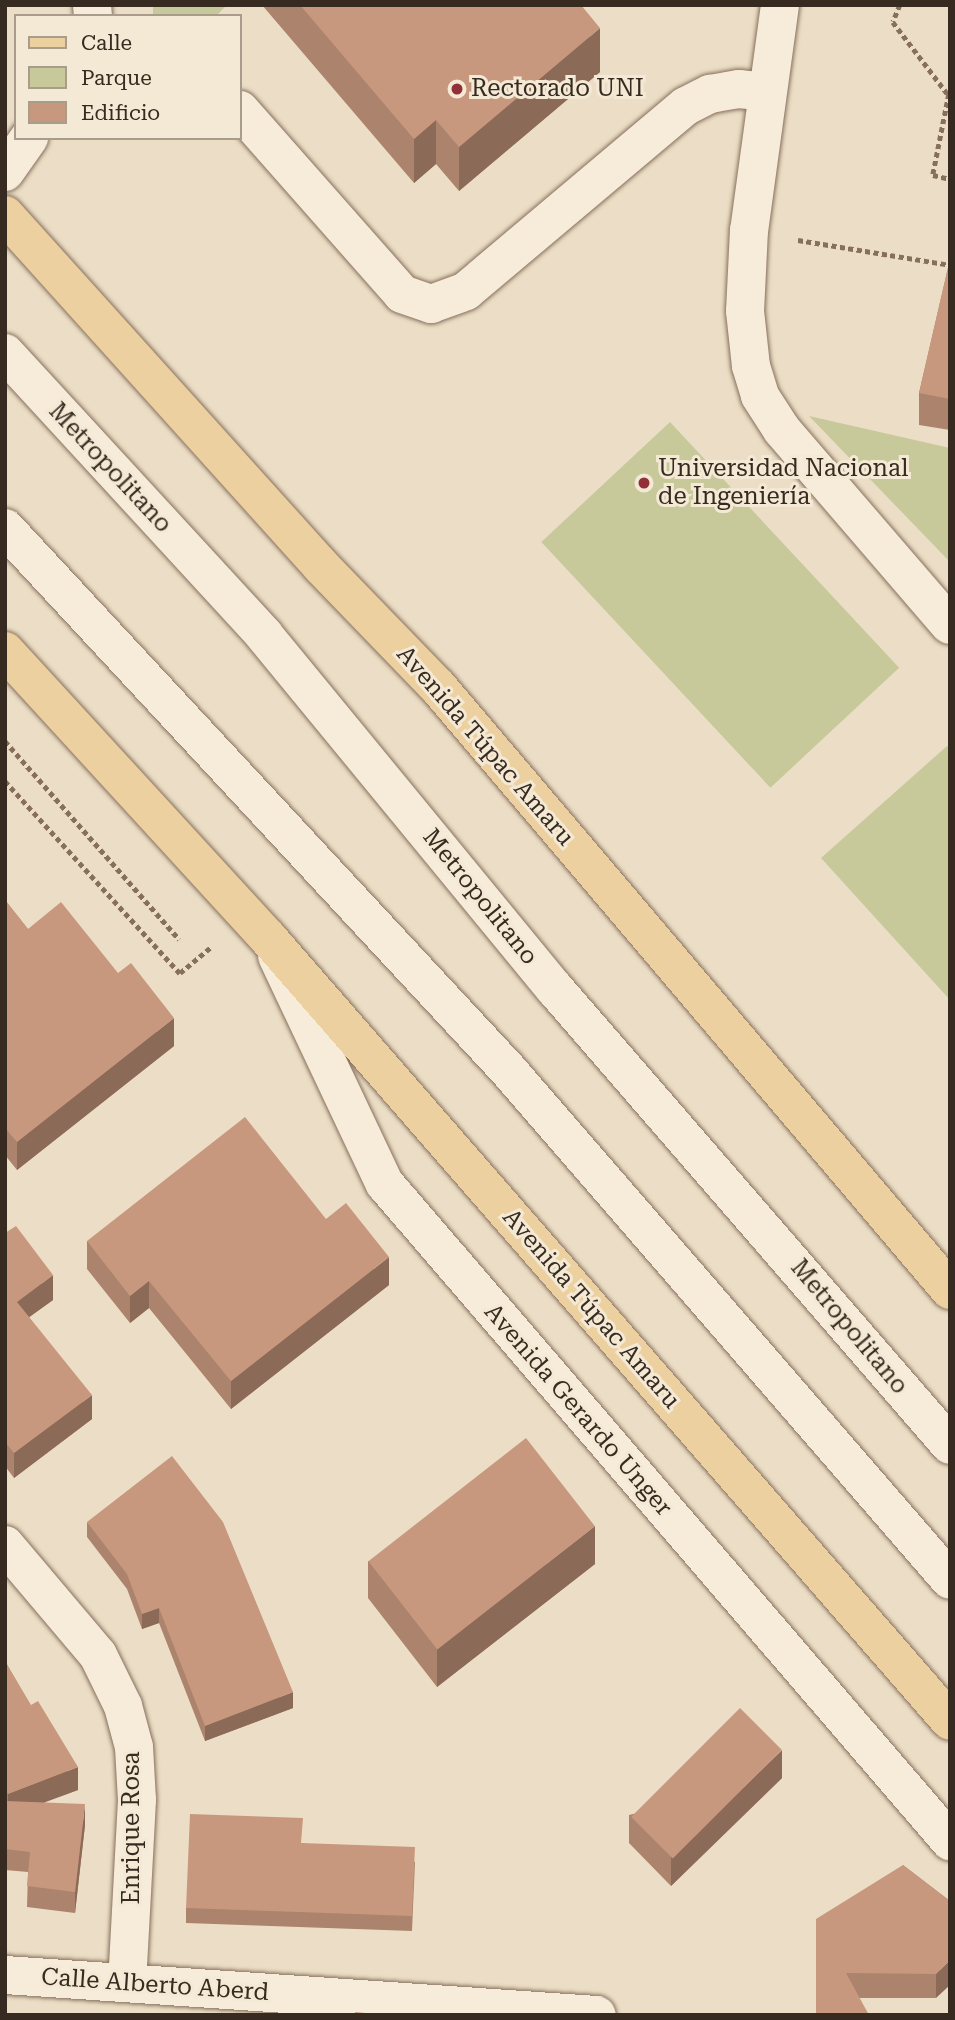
<!DOCTYPE html>
<html>
<head>
<meta charset="utf-8">
<style>
	body { margin:0 }
	#map { position:relative; width:955px; height:2020px; overflow:hidden; background:#ecdec6; font-family:"Roboto Serif",serif }
	div>[style] { position:absolute }
	.green>* { inset:0; background:#c7c99a; transform-origin:0 0 }
	.path>* { height:4.5px; margin-top:-2.25px; transform-origin:0; background:repeating-linear-gradient(90deg,#86705d 0 5px,transparent 0 8.5px) }
	.roads { filter:drop-shadow(0 0 2px #86705d) drop-shadow(0 0 2px #86705d) }
	.minor>* { height:38px; margin:-19px; padding:0 19px; transform-origin:19px; border-radius:19px; background:#f7ecd9 }
	.major>* { height:38px; margin:-19px; padding:0 19px; transform-origin:19px; border-radius:19px; background:#ecd0a0 }
	.wall>* { inset:0; background:#ac836c }
	.shaded-wall>* { inset:0; background:#8c6a58 }
	.building>* { inset:0; background:#c8987e; transform-origin:0 0 }
	.dots>* { width:19px; height:19px; translate:-50% -50%; box-sizing:border-box; border:4px solid #f4e9d5; border-radius:50% }
	span { translate:-50% -50%; white-space:nowrap; text-align:center; line-height:1.15; -webkit-text-stroke:6px #f4e9d5; paint-order:stroke }
	.poi-label { font-size:24px; color:#372a20 }
	.left { translate:0 -50%; text-align:left }
	.street-label { font-size:24px; color:#372a20 }
	.frame { position:absolute; inset:0; border:7px solid #372a20; pointer-events:none }
	.legend { position:absolute; left:14px; top:14px; width:228px; height:126px; box-sizing:border-box; background:#f4e9d5; border:2px solid #a89d8d; margin:0; padding:9px 12px; list-style:none; font-size:21px; color:#372a20 }
	.legend li { display:flex; align-items:center; gap:14px; height:35px }
	.legend b { width:35px; border:2px solid #a89d8d }
</style>
</head>
<body>
<div id="map">
	<div class="green">
		<i style="clip-path:polygon(153px 5px,227px 5px,216px 16px,153px 16px)"></i>
		<i style="clip-path:polygon(809px 416px,950px 448px,950px 562px)"></i>
		<i style="left:670px;top:422px;width:336px;height:176px;rotate:47deg"></i>
		<i style="clip-path:polygon(947px 746px,950px 749px,950px 1000px,821px 858px)"></i>
	</div>
	<div class="path">
		<i style="left:900px;top:5px;width:18px;rotate:112deg"></i>
		<i style="left:893px;top:22px;width:94px;rotate:52.8deg"></i>
		<i style="left:949px;top:94px;width:83px;rotate:101.2deg"></i>
		<i style="left:933px;top:175px;width:17px;rotate:13deg"></i>
		<i style="left:798px;top:240px;width:154px;rotate:9.3deg"></i>
		<i style="left:5px;top:741px;width:264px;rotate:48.7deg"></i>
		<i style="left:5px;top:781px;width:260px;rotate:47.7deg"></i>
		<i style="left:180px;top:973px;width:39px;rotate:-40deg"></i>
	</div>
	<div class="roads">
		<div class="minor">
			<i style="left:92px;top:5px;width:11px;rotate:85deg"></i>
			<i style="left:780px;top:5px;width:227px;rotate:97.8deg"></i>
			<i style="left:749px;top:230px;width:81px;rotate:92.8deg"></i>
			<i style="left:745px;top:311px;width:55px;rotate:83.8deg"></i>
			<i style="left:751px;top:366px;width:31px;rotate:73deg"></i>
			<i style="left:760px;top:396px;width:40px;rotate:57.1deg"></i>
			<i style="left:782px;top:430px;width:257px;rotate:49.3deg"></i>
			<i style="left:240px;top:110px;width:245px;rotate:48.6deg"></i>
			<i style="left:402px;top:294px;width:31px;rotate:19deg"></i>
			<i style="left:431px;top:304px;width:37px;rotate:-20deg"></i>
			<i style="left:466px;top:291px;width:287px;rotate:-40.1deg"></i>
			<i style="left:686px;top:106px;width:27px;rotate:-27deg"></i>
			<i style="left:710px;top:94px;width:29px;rotate:-10deg"></i>
			<i style="left:739px;top:89px;width:27px;rotate:6deg"></i>
			<i style="left:5px;top:172px;width:42px;rotate:-54.8deg"></i>
			<i style="left:5px;top:353px;width:383px;rotate:47.4deg"></i>
			<i style="left:264px;top:635px;width:458px;rotate:50.6deg"></i>
			<i style="left:555px;top:989px;width:603px;rotate:49.1deg"></i>
			<i style="left:5px;top:528px;width:741px;rotate:47.13deg"></i>
			<i style="left:509px;top:1071px;width:673px;rotate:49.09deg"></i>
			<i style="left:277px;top:956px;width:252px;rotate:64.7deg"></i>
			<i style="left:385px;top:1184px;width:867px;rotate:49.31deg"></i>
			<i style="left:5px;top:1545px;width:144px;rotate:49.8deg"></i>
			<i style="left:98px;top:1655px;width:57px;rotate:63.9deg"></i>
			<i style="left:123px;top:1706px;width:42px;rotate:75deg"></i>
			<i style="left:134px;top:1747px;width:53px;rotate:86.8deg"></i>
			<i style="left:137px;top:1800px;width:183px;rotate:93.1deg"></i>
			<i style="left:5px;top:1975px;width:593px;rotate:3.87deg"></i>
		</div>
		<div class="major">
			<i style="left:5px;top:215px;width:472px;rotate:48deg"></i>
			<i style="left:321px;top:566px;width:168px;rotate:46deg"></i>
			<i style="left:438px;top:687px;width:791px;rotate:49.67deg"></i>
			<i style="left:5px;top:651px;width:389px;rotate:47.5deg"></i>
			<i style="left:268px;top:938px;width:1038px;rotate:48.94deg"></i>
		</div>
	</div>
	<div class="wall">
		<i style="clip-path:polygon(262px 5px,581px 5px,600px 72px,459px 191px,436px 164px,414px 183px)"></i>
		<i style="clip-path:polygon(950px 259px,950px 430px,919px 425px,919px 393px)"></i>
		<i style="clip-path:polygon(5px 900px,28px 929px,174px 1046px,17px 1170px,5px 1155px)"></i>
		<i style="clip-path:polygon(326px 1219px,389px 1285px,231px 1409px,149px 1308px,130px 1323px,87px 1269px,87px 1241px)"></i>
		<i style="clip-path:polygon(5px 1233px,53px 1300px,29px 1317px,92px 1419px,14px 1478px,5px 1466px)"></i>
		<i style="clip-path:polygon(87px 1522px,293px 1708px,205px 1741px,159px 1623px,142px 1629px,127px 1589px,87px 1537px)"></i>
		<i style="clip-path:polygon(368px 1561px,595px 1564px,437px 1687px,368px 1598px)"></i>
		<i style="clip-path:polygon(5px 1661px,78px 1790px,44px 1802px,85px 1825px,75px 1913px,27px 1907px,28px 1872px,5px 1870px)"></i>
		<i style="clip-path:polygon(782px 1778px,671px 1886px,629px 1843px,629px 1815px)"></i>
		<i style="clip-path:polygon(302px 1843px,415px 1862px,412px 1931px,186px 1923px,186px 1908px)"></i>
		<i style="clip-path:polygon(903px 1865px,950px 1901px,936px 1998px,859px 1998px,816px 2015px)"></i>
	</div>
	<div class="shaded-wall">
		<i style="clip-path:polygon(600px 28px,600px 72px,459px 191px,459px 147px)"></i>
		<i style="clip-path:polygon(436px 120px,436px 164px,414px 183px,414px 139px)"></i>
		<i style="clip-path:polygon(174px 1018px,174px 1046px,17px 1170px,17px 1142px)"></i>
		<i style="clip-path:polygon(389px 1257px,389px 1285px,231px 1409px,231px 1381px)"></i>
		<i style="clip-path:polygon(53px 1275px,53px 1300px,17px 1326px,17px 1302px)"></i>
		<i style="clip-path:polygon(149px 1281px,149px 1308px,130px 1323px,130px 1296px)"></i>
		<i style="clip-path:polygon(92px 1395px,92px 1419px,14px 1478px,14px 1453px)"></i>
		<i style="clip-path:polygon(595px 1526px,595px 1564px,437px 1687px,437px 1649px)"></i>
		<i style="clip-path:polygon(159px 1608px,159px 1623px,142px 1629px,142px 1614px)"></i>
		<i style="clip-path:polygon(293px 1692px,293px 1708px,205px 1741px,205px 1726px)"></i>
		<i style="clip-path:polygon(782px 1750px,782px 1778px,671px 1886px,671px 1858px)"></i>
		<i style="clip-path:polygon(78px 1767px,78px 1790px,8px 1816px,8px 1794px)"></i>
		<i style="clip-path:polygon(85px 1804px,85px 1825px,75px 1913px,75px 1892px)"></i>
		<i style="clip-path:polygon(950px 1960px,950px 1985px,936px 1998px,936px 1974px)"></i>
	</div>
	<div class="building">
		<i style="clip-path:polygon(300px 5px,581px 5px,600px 28px,459px 147px,436px 120px,414px 139px)"></i>
		<i style="clip-path:polygon(950px 259px,950px 399px,919px 393px)"></i>
		<i style="clip-path:polygon(5px 900px,28px 929px,61px 902px,118px 973px,131px 963px,174px 1018px,17px 1142px,5px 1128px)"></i>
		<i style="clip-path:polygon(245px 1117px,326px 1219px,346px 1203px,389px 1257px,231px 1381px,149px 1281px,130px 1296px,87px 1241px)"></i>
		<i style="clip-path:polygon(16px 1226px,53px 1275px,17px 1302px,92px 1395px,14px 1453px,5px 1442px,5px 1233px)"></i>
		<i style="left:526px;top:1438px;width:112px;height:200px;rotate:52deg"></i>
		<i style="clip-path:polygon(172px 1456px,223px 1522px,293px 1692px,205px 1726px,159px 1608px,142px 1614px,127px 1574px,87px 1522px)"></i>
		<i style="clip-path:polygon(5px 1661px,31px 1705px,38px 1701px,78px 1767px,8px 1794px,5px 1790px)"></i>
		<i style="left:740px;top:1708px;width:59px;height:154px;rotate:45deg"></i>
		<i style="clip-path:polygon(5px 1801px,85px 1804px,75px 1892px,27px 1886px,30px 1852px,5px 1849px)"></i>
		<i style="clip-path:polygon(190px 1814px,303px 1818px,301px 1843px,415px 1847px,412px 1916px,186px 1908px)"></i>
		<i style="clip-path:polygon(903px 1865px,950px 1901px,950px 1960px,936px 1974px,846px 1973px,869px 2015px,816px 2015px,816px 1919px)"></i>
		<i style="clip-path:polygon(355px 2012px,387px 2015px,355px 2015px)"></i>
	</div>
	<div class="dots">
		<i style="left:457px;top:89px;background:#923037"></i>
		<i style="left:644px;top:483px;background:#923037"></i>
	</div>
	<div class="poi-label">
		<span class="left" style="left:471px;top:89px">Rectorado UNI</span>
		<span class="left" style="left:658px;top:483px">Universidad Nacional<br>de Ingeniería</span>
	</div>
	<div class="street-label">
		<span style="left:110px;top:468px;rotate:47deg">Metropolitano</span>
		<span style="left:485px;top:746px;rotate:49deg">Avenida Túpac Amaru</span>
		<span style="left:480px;top:897px;rotate:51deg">Metropolitano</span>
		<span style="left:591px;top:1309px;rotate:49deg">Avenida Túpac Amaru</span>
		<span style="left:849px;top:1327px;rotate:50deg">Metropolitano</span>
		<span style="left:578px;top:1410px;rotate:49deg">Avenida Gerardo Unger</span>
		<span style="left:132px;top:1828px;rotate:-90deg">Enrique Rosa</span>
		<span style="left:155px;top:1985px;rotate:4deg">Calle Alberto Aberd</span>
	</div>
	<div class="frame"></div>
	<ul class="legend">
	<li><b style="height:9px;background:#ecd0a0"></b>Calle</li>
	<li><b style="height:19px;background:#c7c99a"></b>Parque</li>
	<li><b style="height:19px;background:#c8987e"></b>Edificio</li>
	</ul>
</div>
</body>
</html>
